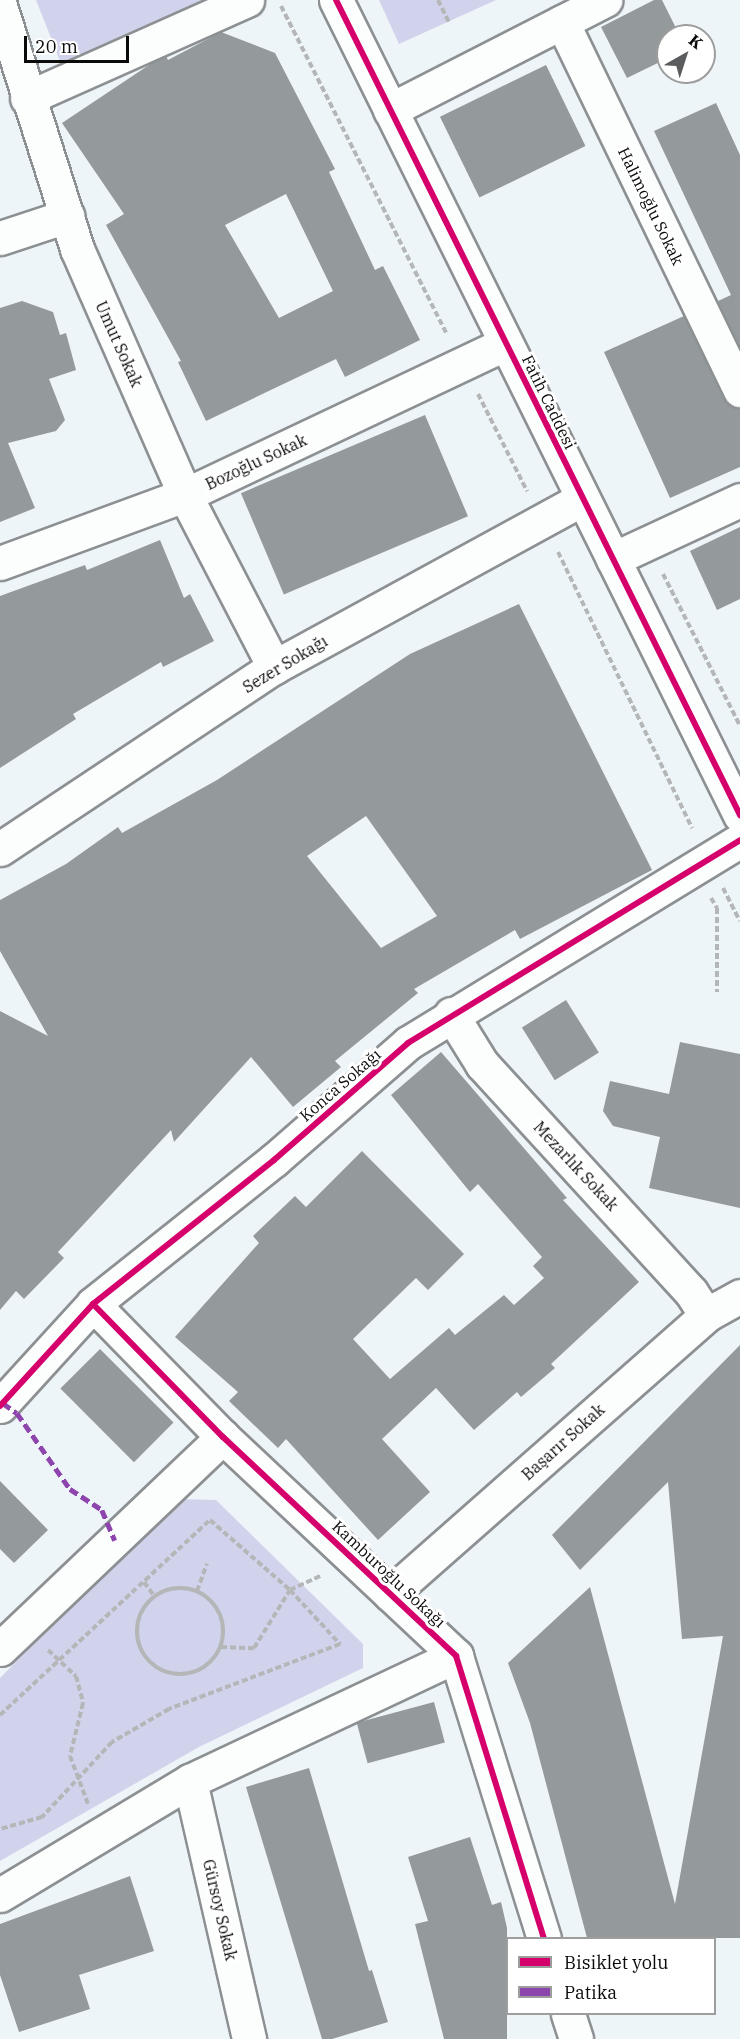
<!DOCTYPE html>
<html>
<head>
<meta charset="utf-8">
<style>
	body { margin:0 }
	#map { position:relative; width:740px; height:2039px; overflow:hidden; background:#eef5f9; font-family:"IBM Plex Serif",serif }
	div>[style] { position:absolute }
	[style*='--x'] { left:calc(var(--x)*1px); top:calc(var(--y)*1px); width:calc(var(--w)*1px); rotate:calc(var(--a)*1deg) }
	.green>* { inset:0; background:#d1d3ec }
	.building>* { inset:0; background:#94999b; transform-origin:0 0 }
	.path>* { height:4px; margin-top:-2px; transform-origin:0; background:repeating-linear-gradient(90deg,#b5b6b7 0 6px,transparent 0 9px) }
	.path>.ring { margin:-2px; padding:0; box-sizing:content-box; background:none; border:4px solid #b5b6b7; border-radius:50% }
	.roads { filter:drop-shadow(2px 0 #8d9092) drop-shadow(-2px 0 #8d9092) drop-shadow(0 2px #8d9092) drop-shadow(0 -2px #8d9092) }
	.minor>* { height:33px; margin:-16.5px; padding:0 16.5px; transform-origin:16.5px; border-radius:16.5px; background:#fcfefe }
	.tertiary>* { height:33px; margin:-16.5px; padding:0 16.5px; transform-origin:16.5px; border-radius:16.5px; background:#fcfefe }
	.quiet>* { height:4.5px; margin-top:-2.25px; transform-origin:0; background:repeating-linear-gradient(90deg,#8e44ad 0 9px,transparent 0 13.5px) }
	.cycleway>* { height:6px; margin:-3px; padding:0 3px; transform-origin:3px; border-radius:3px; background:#d6006c }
	span { translate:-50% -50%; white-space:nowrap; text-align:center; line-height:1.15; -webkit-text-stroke:6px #fff; paint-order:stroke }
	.street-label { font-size:16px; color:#0a0a0a }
	.legend { position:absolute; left:506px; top:1937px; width:210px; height:78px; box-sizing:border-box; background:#fff; border:2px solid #9d9d9d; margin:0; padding:8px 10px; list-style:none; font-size:18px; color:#0a0a0a }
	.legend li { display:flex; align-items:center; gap:12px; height:30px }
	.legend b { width:30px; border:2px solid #9d9d9d }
	.north { position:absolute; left:656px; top:24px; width:60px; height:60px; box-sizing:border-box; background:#fff; border:2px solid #9d9d9d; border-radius:50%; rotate:39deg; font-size:16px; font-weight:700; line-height:24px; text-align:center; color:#0a0a0a }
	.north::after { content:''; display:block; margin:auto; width:21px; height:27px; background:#5a5c5e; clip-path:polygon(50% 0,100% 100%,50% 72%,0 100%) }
	.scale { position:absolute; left:24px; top:36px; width:105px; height:27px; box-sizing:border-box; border:3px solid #0a0a0a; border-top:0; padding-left:8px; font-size:18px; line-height:21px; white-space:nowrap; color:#0a0a0a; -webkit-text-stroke:4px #fff; paint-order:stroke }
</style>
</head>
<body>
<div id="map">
	<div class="green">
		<div style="clip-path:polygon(36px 0,230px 0,66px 76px)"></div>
		<div style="clip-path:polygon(379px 0,496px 0,399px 44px)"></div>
		<div style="clip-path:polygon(178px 1499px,216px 1500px,363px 1644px,363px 1668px,199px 1747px,0 1861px,0 1678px)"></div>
	</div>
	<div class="building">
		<div style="clip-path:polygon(654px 0,662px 0,680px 36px,668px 36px,668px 58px,627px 78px,601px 27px)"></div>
		<div style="clip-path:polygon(evenodd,221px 32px,275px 53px,335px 169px,329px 172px,375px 270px,383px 266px,420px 340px,345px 377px,336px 359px,206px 421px,178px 362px,181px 361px,106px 225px,124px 214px,62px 123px,152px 63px,166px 56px,168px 60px,221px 32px,286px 194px,333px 291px,279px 318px,225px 225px,286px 194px)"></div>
		<div style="left:546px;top:65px;width:90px;height:118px;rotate:64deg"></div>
		<div style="clip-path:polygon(716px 103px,740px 155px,740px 347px,718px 301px,731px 295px,654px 131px)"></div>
		<div style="clip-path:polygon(22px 301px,53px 312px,60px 335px,66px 333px,76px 370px,49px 379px,65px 420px,56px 431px,8px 443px,35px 508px,0 522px,0 308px)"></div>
		<div style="clip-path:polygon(684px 316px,723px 398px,740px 409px,740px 467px,670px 498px,604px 352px)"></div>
		<div style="left:425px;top:415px;width:110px;height:200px;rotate:67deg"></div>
		<div style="clip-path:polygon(740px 527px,740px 599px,717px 610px,690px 551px)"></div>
		<div style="clip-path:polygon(160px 540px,184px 598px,190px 594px,214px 641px,163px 667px,161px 662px,73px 714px,76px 719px,0 768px,0 596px,85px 565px,87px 570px)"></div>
		<div style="clip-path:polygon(evenodd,519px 604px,652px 870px,520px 939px,515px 930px,414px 989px,418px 993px,335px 1061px,341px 1067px,293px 1107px,251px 1057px,174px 1142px,171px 1130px,58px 1252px,64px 1258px,24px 1299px,16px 1291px,0 1310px,0 1011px,48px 1036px,0 951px,0 900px,66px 864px,118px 827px,122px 833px,217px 780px,410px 654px,519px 604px,366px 816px,437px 916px,381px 948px,307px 856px,366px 816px)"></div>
		<div style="left:566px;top:1000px;width:62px;height:52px;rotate:58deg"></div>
		<div style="clip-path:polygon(680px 1042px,740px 1054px,740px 1208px,649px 1188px,660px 1137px,613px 1126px,603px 1111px,610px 1081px,669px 1094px)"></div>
		<div style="clip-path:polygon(441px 1052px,567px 1198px,563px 1200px,639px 1282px,551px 1364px,555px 1368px,521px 1397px,517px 1392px,474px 1430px,436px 1388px,382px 1439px,430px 1492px,378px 1540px,286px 1439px,278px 1448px,229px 1401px,238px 1392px,175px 1337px,259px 1243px,253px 1236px,295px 1196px,306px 1207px,362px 1151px,464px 1254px,428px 1290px,416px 1278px,353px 1339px,390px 1379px,449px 1328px,455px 1335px,504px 1295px,514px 1305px,544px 1278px,533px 1266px,542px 1257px,478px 1184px,470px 1192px,391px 1095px)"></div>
		<div style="clip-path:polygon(740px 1345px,740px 1938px,587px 1938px,530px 1723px,508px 1663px,590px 1587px,675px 1904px,723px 1636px,682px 1639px,668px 1482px,580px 1570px,552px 1535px)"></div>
		<div style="left:100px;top:1349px;width:104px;height:56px;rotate:45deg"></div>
		<div style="clip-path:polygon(0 1481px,48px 1530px,14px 1563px,0 1549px)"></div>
		<div style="left:434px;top:1702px;width:42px;height:80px;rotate:75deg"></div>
		<div style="clip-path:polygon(309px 1768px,369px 1971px,372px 1970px,388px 2022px,332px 2039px,322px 2039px,246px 1787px)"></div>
		<div style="clip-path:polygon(470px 1837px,492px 1905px,501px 1902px,507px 1928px,507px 2039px,444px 2039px,415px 1924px,428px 1921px,408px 1857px)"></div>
		<div style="clip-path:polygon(130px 1876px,154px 1951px,79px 1975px,90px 2009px,19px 2032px,0 1975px,0 1924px)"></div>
	</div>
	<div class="path">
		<div style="--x:438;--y:0;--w:25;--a:64"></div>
		<div style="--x:281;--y:6;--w:368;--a:63.2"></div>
		<div style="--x:478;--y:394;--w:109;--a:63.2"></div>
		<div style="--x:558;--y:552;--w:307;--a:64.1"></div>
		<div style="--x:663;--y:574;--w:170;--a:63.1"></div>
		<div style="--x:723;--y:888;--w:37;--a:63"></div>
		<div style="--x:711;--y:898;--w:12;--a:59"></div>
		<div style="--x:717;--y:908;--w:84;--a:90"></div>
		<div style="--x:144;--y:1582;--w:17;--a:54"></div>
		<div class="ring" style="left:137px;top:1588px;width:82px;height:82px"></div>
		<div style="--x:197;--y:1591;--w:29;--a:-70"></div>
		<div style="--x:221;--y:1647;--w:33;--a:2"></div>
		<div style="--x:254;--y:1648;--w:68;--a:-58.2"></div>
		<div style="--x:290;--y:1590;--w:35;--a:-25"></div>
		<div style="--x:48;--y:1650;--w:38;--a:43"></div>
		<div style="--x:76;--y:1676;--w:28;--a:75"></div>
		<div style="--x:83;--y:1703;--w:55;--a:103.8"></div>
		<div style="--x:70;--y:1756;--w:51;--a:69.4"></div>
		<div style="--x:0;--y:1715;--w:287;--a:-42.9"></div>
		<div style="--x:210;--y:1520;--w:106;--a:41.2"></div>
		<div style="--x:290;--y:1590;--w:74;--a:47.2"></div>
		<div style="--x:340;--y:1644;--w:183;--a:159.2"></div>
		<div style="--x:169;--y:1709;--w:66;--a:149.9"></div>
		<div style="--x:112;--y:1742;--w:103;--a:133"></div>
		<div style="--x:42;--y:1817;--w:44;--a:164.1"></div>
	</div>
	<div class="roads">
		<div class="minor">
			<div style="--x:0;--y:6;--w:255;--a:72.4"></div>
			<div style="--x:77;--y:249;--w:269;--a:66.3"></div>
			<div style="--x:185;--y:495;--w:194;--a:62.6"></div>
			<div style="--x:562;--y:22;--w:409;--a:64.2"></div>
			<div style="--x:27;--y:98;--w:241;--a:-24"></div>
			<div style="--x:390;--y:110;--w:242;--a:-27.1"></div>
			<div style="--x:0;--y:238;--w:71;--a:-18.2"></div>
			<div style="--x:613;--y:559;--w:140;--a:-24.9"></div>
			<div style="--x:0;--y:563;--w:197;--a:-20.2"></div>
			<div style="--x:185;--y:495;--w:354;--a:-25.3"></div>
			<div style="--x:0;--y:849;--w:329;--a:-33.6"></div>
			<div style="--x:274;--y:667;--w:351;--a:-28.6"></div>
			<div style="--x:451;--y:1014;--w:59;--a:58.2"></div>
			<div style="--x:482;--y:1064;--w:309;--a:47.5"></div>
			<div style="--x:691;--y:1292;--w:27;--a:57"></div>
			<div style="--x:93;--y:1304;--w:186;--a:45.7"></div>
			<div style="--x:223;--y:1437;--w:320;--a:43.2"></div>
			<div style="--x:456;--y:1656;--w:295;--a:72.7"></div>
			<div style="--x:0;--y:1406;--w:138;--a:-47.6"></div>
			<div style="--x:93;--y:1304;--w:231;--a:-38.5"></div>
			<div style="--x:274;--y:1160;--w:178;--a:-41.1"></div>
			<div style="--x:408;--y:1043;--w:389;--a:-31.4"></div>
			<div style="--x:390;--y:1594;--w:422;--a:-41.4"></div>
			<div style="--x:706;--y:1315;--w:39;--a:-29"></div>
			<div style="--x:0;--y:1649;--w:308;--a:-43.6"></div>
			<div style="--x:190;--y:1781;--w:265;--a:77.1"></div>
			<div style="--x:0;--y:1895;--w:222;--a:-31"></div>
			<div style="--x:190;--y:1781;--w:294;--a:-25.2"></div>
			<div style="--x:568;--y:2014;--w:26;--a:72"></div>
		</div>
		<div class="tertiary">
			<div style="--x:336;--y:0;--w:910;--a:63.63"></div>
		</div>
	</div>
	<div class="quiet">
		<div style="--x:3;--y:1403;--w:17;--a:36"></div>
		<div style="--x:17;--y:1413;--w:93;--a:55.1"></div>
		<div style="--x:70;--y:1489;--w:38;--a:33"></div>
		<div style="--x:102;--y:1510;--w:33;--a:67"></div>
	</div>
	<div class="cycleway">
		<div style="--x:336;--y:0;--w:910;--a:63.63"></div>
		<div style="--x:93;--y:1304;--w:186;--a:45.7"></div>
		<div style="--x:223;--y:1437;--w:320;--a:43.2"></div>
		<div style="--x:456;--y:1656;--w:295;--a:72.7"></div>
		<div style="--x:0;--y:1406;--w:138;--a:-47.6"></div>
		<div style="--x:93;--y:1304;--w:231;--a:-38.5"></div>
		<div style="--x:274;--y:1160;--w:178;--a:-41.1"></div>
		<div style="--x:408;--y:1043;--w:389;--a:-31.4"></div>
	</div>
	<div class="street-label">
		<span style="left:651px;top:206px;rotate:64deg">Halimoğlu Sokak</span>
		<span style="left:119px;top:344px;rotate:66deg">Umut Sokak</span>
		<span style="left:549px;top:402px;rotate:64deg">Fatih Caddesi</span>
		<span style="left:256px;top:462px;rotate:-25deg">Bozoğlu Sokak</span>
		<span style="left:285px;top:664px;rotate:-31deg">Sezer Sokağı</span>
		<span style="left:340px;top:1085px;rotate:-41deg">Konca Sokağı</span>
		<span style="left:576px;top:1166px;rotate:47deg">Mezarlık Sokak</span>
		<span style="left:563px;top:1442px;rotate:-42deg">Başarır Sokak</span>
		<span style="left:389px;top:1574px;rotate:43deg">Kamburoğlu Sokağı</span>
		<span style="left:220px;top:1910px;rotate:77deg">Gürsoy Sokak</span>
	</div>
	<ul class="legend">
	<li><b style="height:8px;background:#d6006c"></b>Bisiklet yolu</li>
	<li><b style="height:8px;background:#8e44ad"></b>Patika</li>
	</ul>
	<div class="north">K</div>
	<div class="scale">20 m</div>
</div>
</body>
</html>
